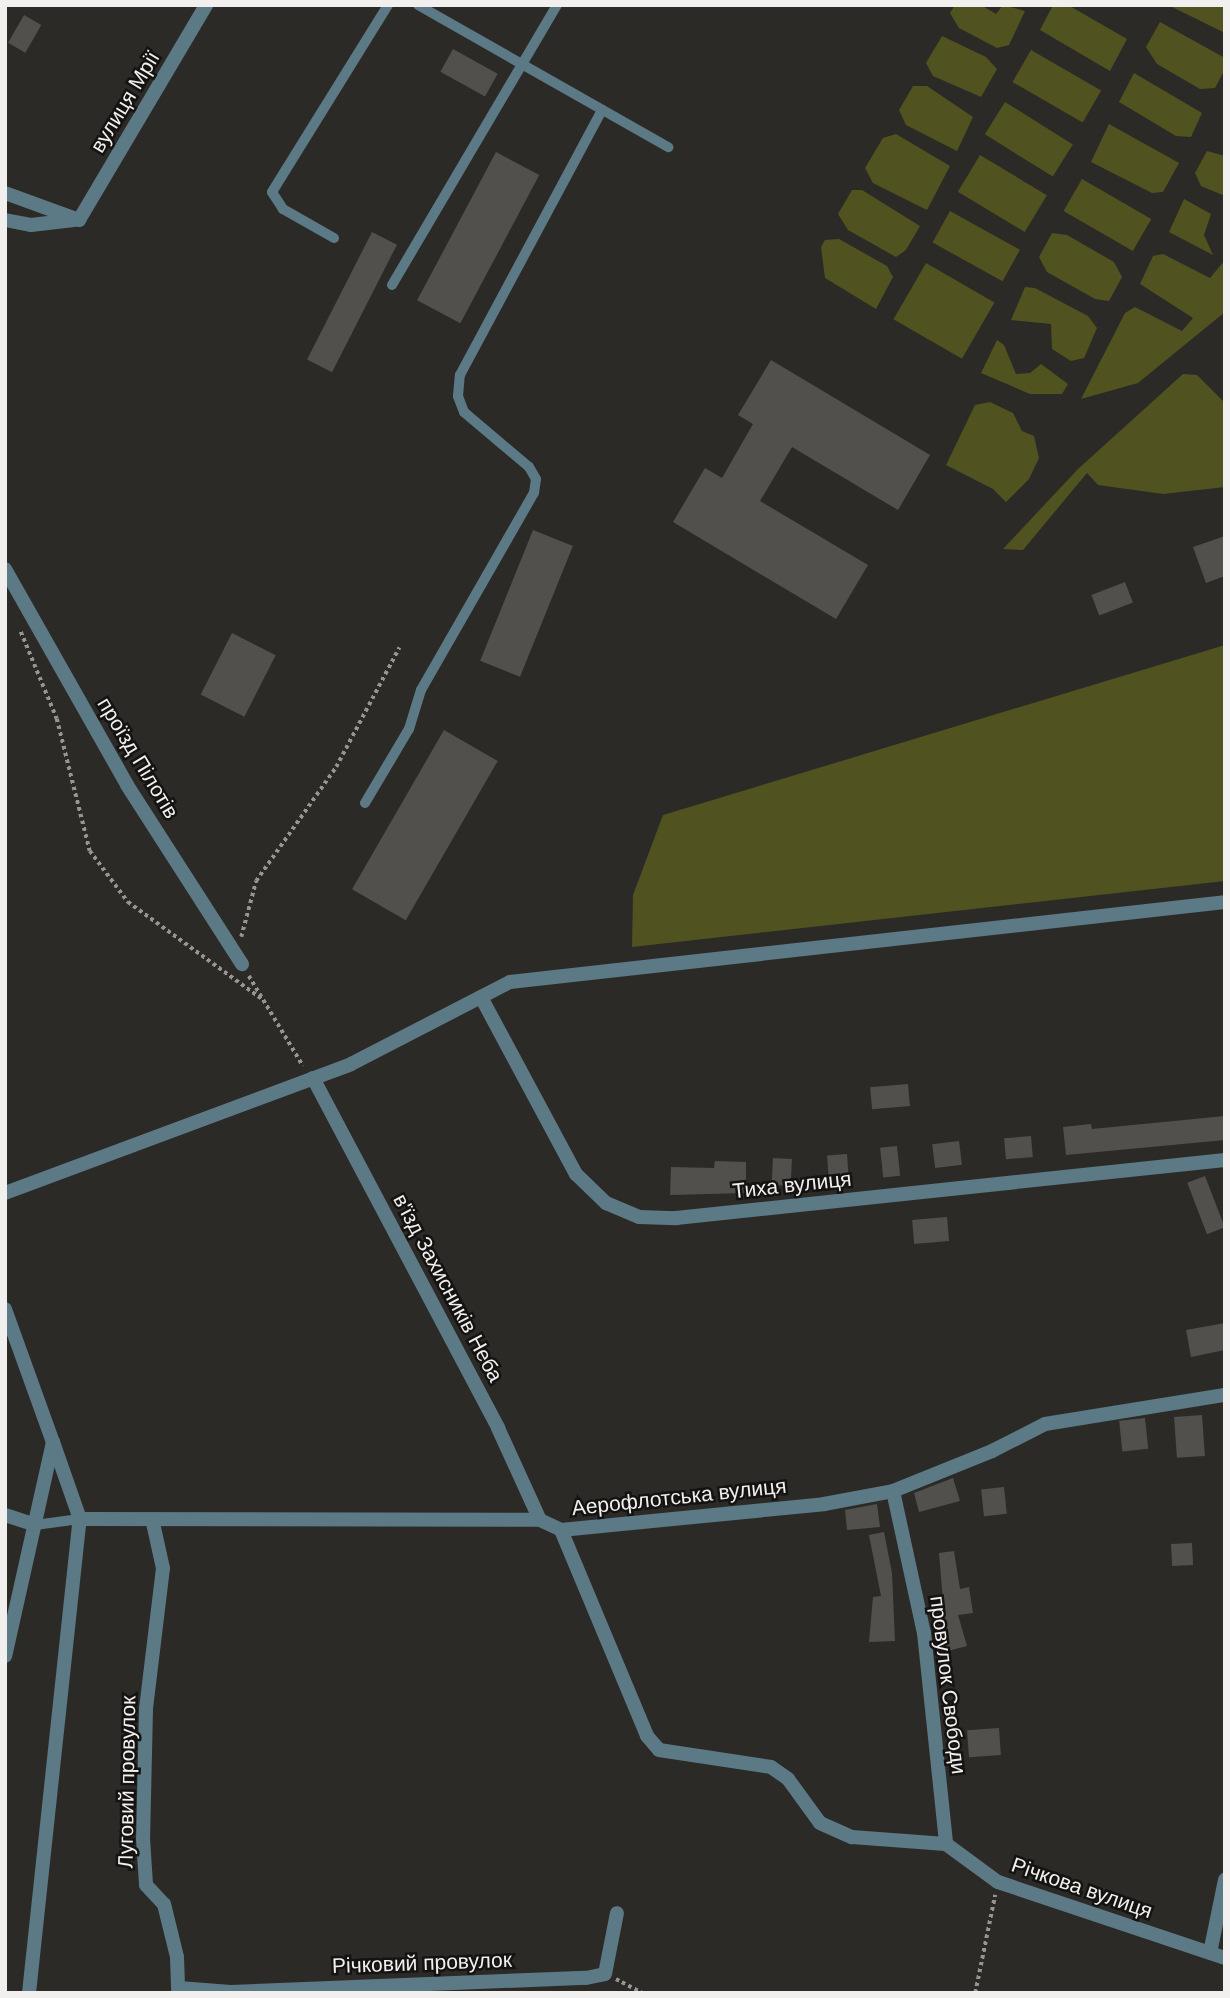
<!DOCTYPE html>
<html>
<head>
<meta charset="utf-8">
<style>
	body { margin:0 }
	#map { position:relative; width:1230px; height:1998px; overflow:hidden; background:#2c2a27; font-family:Helvetica,sans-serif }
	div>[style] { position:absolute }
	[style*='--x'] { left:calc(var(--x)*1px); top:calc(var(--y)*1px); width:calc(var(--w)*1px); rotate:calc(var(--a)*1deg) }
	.green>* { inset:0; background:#50521f; transform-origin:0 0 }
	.building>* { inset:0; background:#52504d; transform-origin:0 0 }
	.path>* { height:3.5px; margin-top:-1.75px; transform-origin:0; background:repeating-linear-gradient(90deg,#969592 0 3.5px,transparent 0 7px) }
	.service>* { height:10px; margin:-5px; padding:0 5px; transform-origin:5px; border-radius:5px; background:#5c7986 }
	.minor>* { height:14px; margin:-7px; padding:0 7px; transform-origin:7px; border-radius:7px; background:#5c7986 }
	span { translate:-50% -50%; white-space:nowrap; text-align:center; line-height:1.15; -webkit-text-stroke:5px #141312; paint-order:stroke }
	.street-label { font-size:21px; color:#f1f0ee }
	.frame { position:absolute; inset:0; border:7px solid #f1f0ee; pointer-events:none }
</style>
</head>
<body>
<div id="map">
	<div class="green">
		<div style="clip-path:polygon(955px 5px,981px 5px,996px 14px,1003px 5px,1025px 11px,1009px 45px,997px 48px,959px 28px,950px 13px)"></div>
		<div style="clip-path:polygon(1053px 5px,1068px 5px,1127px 39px,1110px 71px,1040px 30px)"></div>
		<div style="clip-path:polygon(1225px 5px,1225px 33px,1170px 6px,1170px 5px)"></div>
		<div style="clip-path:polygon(1160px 22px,1225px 58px,1225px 69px,1215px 88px,1200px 89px,1157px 64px,1146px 47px)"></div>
		<div style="clip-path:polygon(942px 36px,986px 57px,997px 69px,981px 97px,933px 76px,926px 63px)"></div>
		<div style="left:1031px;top:50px;width:81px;height:37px;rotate:30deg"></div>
		<div style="clip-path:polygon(1134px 73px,1202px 113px,1191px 137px,1176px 136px,1119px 102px)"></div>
		<div style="clip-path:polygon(913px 86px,927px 86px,973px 117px,957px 151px,906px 125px,899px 110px)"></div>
		<div style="left:1005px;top:102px;width:80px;height:38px;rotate:32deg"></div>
		<div style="clip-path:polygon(1109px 124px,1179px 163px,1163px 192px,1152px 193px,1091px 162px)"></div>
		<div style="clip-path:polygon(896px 134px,950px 166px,927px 210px,873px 183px,865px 168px,883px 138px)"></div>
		<div style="clip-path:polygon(1207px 151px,1225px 156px,1225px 196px,1201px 186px,1195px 173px)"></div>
		<div style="left:980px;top:155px;width:78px;height:43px;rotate:31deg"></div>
		<div style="left:1082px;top:179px;width:80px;height:37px;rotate:30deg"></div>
		<div style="clip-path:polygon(852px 190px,862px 190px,920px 226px,906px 250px,896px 257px,848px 230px,838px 214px)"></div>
		<div style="clip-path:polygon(1184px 199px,1211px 214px,1204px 235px,1213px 255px,1169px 232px)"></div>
		<div style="left:950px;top:211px;width:80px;height:36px;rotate:29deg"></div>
		<div style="clip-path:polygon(1052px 233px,1067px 235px,1114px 262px,1122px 277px,1109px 301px,1095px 299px,1047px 272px,1039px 257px)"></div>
		<div style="clip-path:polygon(839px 239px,887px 266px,893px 277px,876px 309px,825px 278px,821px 247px,825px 240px)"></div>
		<div style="clip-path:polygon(1163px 254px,1210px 278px,1225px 260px,1225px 312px,1138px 383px,1081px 399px,1125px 313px,1135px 307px,1182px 331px,1193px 318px,1140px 284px,1153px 256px)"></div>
		<div style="left:926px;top:263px;width:79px;height:65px;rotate:30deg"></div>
		<div style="clip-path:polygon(1025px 287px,1035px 288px,1088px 316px,1097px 328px,1084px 358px,1071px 361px,1052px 349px,1051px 324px,1011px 320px)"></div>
		<div style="clip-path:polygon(997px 340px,1004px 345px,1016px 374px,1030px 373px,1041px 364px,1068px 384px,1062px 394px,1030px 394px,981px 373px)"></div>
		<div style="clip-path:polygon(1183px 374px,1197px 375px,1225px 403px,1225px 487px,1163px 494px,1098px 485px,1087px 473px,1023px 550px,1003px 549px,1078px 469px)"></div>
		<div style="clip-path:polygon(990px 402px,1013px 413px,1022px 431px,1034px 436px,1039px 458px,1029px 479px,1006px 502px,993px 489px,946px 465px,975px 405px)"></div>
		<div style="clip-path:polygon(1225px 645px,1225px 881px,632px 947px,633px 895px,663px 815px)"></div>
	</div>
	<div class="building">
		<div style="left:24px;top:15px;width:20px;height:32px;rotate:30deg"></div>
		<div style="left:453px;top:49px;width:51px;height:26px;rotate:29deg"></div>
		<div style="left:496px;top:152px;width:49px;height:168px;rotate:28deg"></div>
		<div style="left:372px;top:232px;width:28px;height:143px;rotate:27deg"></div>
		<div style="clip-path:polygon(771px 360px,930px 455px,898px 510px,792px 447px,760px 501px,868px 565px,836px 619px,673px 522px,705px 468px,722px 478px,753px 424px,738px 415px)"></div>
		<div style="left:533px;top:530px;width:43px;height:141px;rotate:22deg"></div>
		<div style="clip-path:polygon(1225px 536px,1225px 576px,1206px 583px,1193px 547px)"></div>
		<div style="left:1125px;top:582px;width:22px;height:36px;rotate:69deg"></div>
		<div style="left:232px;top:633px;width:49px;height:69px;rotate:27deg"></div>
		<div style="left:444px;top:730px;width:62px;height:184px;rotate:30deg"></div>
		<div style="left:908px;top:1084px;width:22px;height:38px;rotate:85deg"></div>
		<div style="clip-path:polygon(1225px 1116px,1225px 1140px,1066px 1155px,1063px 1127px,1091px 1124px,1092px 1129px)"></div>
		<div style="left:1031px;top:1136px;width:21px;height:27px;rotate:85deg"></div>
		<div style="left:959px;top:1141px;width:24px;height:27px;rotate:83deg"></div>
		<div style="left:897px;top:1146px;width:30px;height:17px;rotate:84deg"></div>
		<div style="left:847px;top:1154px;width:26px;height:20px;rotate:86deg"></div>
		<div style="left:773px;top:1158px;width:19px;height:27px;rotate:3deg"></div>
		<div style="clip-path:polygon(715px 1161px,746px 1162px,746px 1193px,670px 1195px,671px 1167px,714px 1168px)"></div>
		<div style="left:1205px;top:1176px;width:55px;height:19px;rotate:69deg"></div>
		<div style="left:947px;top:1217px;width:24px;height:35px;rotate:85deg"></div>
		<div style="clip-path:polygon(1225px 1323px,1225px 1350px,1191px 1357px,1186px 1330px)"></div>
		<div style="left:1202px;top:1415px;width:41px;height:28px;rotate:86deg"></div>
		<div style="left:1145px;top:1418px;width:31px;height:26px;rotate:84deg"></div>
		<div style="clip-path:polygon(953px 1478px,960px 1501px,919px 1512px,914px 1493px)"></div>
		<div style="left:1004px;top:1487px;width:27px;height:23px;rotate:84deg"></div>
		<div style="clip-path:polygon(877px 1504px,880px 1527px,847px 1530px,845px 1510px)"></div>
		<div style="clip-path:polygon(884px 1532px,892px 1573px,895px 1641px,869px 1642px,873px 1597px,881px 1596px,869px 1535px)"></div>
		<div style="left:1192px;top:1543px;width:22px;height:21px;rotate:87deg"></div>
		<div style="clip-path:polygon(954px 1551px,960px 1589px,969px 1587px,973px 1613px,958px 1615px,967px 1646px,944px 1652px,937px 1628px,945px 1626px,939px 1553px)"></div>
		<div style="left:999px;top:1728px;width:27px;height:32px;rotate:86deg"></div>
	</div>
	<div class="path">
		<div style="--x:21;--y:632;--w:94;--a:67.5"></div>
		<div style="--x:57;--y:719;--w:136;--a:76"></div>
		<div style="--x:90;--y:851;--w:64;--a:53.3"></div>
		<div style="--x:128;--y:902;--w:165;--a:35.9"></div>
		<div style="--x:241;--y:937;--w:58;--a:-75"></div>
		<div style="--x:256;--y:881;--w:139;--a:-54.9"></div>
		<div style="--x:336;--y:767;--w:135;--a:-62.1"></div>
		<div style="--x:249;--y:976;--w:105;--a:59"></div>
		<div style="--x:616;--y:1979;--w:30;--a:28"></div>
		<div style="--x:975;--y:1993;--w:100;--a:-78.5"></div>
	</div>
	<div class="service">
		<div style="--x:418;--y:5;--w:288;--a:29.6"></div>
		<div style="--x:334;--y:238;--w:59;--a:-150.4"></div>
		<div style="--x:283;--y:209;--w:20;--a:-123"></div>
		<div style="--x:272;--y:192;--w:220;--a:-58.2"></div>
		<div style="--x:392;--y:285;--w:325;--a:-59.5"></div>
		<div style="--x:365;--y:803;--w:86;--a:-59.3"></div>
		<div style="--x:409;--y:729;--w:41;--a:-72.9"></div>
		<div style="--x:421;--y:690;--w:227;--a:-60.2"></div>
		<div style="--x:534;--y:493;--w:14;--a:-82"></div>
		<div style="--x:536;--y:479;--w:14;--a:-120"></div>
		<div style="--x:529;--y:467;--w:85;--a:-139.8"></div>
		<div style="--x:464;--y:412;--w:17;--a:-111"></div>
		<div style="--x:458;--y:396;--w:21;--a:-85"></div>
		<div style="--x:460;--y:375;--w:301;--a:-61.8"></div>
		<div style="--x:35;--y:1525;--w:45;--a:-7.6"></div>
	</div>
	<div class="minor">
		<div style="--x:5;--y:193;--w:79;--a:20"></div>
		<div style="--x:5;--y:220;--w:26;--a:11"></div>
		<div style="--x:31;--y:225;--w:43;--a:-6.6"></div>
		<div style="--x:79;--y:220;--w:250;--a:-59.4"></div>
		<div style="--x:5;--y:569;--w:248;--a:60.5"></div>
		<div style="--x:127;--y:785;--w:213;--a:57.3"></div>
		<div style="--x:481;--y:997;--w:201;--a:61.8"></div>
		<div style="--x:576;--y:1174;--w:42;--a:44"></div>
		<div style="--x:606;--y:1203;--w:36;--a:23"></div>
		<div style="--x:639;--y:1217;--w:37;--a:2"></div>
		<div style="--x:676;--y:1218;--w:552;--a:-6.03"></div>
		<div style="--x:313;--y:1078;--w:396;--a:62.1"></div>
		<div style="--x:498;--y:1428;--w:101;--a:65.5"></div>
		<div style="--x:5;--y:1193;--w:369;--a:-20.4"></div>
		<div style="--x:351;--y:1064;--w:179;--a:-27.3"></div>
		<div style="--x:510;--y:982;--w:719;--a:-6.38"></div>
		<div style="--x:5;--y:1309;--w:141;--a:70.2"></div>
		<div style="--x:53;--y:1442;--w:219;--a:102.6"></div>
		<div style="--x:893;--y:1491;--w:145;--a:77.7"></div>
		<div style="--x:924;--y:1633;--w:212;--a:84"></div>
		<div style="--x:5;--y:1515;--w:32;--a:18"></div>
		<div style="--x:80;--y:1519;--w:460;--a:0.1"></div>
		<div style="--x:540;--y:1520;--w:23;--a:25"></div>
		<div style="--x:561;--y:1530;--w:264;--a:-5.6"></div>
		<div style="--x:824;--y:1504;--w:70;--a:-10.7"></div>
		<div style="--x:893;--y:1491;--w:107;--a:-22"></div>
		<div style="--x:992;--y:1451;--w:59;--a:-27"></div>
		<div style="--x:1045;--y:1424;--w:182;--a:-9.2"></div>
		<div style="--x:153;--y:1523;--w:46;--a:77.5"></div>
		<div style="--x:163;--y:1568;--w:142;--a:96.9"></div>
		<div style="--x:146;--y:1709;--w:129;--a:91.3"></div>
		<div style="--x:143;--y:1838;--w:47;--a:86.3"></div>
		<div style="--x:146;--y:1885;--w:26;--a:47"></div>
		<div style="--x:164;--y:1904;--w:55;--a:76.2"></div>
		<div style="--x:177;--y:1957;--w:36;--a:88"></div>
		<div style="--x:561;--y:1530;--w:223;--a:67.3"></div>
		<div style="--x:647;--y:1736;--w:18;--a:49"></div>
		<div style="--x:659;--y:1750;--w:113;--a:8.6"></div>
		<div style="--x:771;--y:1767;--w:21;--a:35"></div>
		<div style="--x:788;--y:1779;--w:54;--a:54"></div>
		<div style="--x:820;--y:1823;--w:35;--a:24"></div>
		<div style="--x:852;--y:1837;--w:94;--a:4.3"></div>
		<div style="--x:946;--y:1844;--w:64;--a:36.2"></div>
		<div style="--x:998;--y:1882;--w:239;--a:18.5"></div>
		<div style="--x:1210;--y:1953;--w:75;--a:-78.4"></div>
		<div style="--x:179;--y:1988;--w:52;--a:4.4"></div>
		<div style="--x:231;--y:1992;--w:355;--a:-2.3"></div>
		<div style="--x:586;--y:1978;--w:19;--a:-12"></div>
		<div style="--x:605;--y:1974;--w:62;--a:-78.9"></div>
		<div style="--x:29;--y:1993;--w:477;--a:-83.9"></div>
		<div style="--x:80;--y:1519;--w:82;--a:-109.3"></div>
	</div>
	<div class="street-label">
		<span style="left:125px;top:102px;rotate:-59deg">вулиця Мрії</span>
		<span style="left:138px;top:758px;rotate:59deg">проїзд Пілотів</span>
		<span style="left:792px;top:1185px;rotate:-6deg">Тиха вулиця</span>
		<span style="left:448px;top:1288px;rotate:62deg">в'їзд Захисників Неба</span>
		<span style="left:679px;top:1497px;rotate:-6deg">Аерофлотська вулиця</span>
		<span style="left:948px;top:1685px;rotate:83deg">провулок Свободи</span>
		<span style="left:127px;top:1782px;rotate:-89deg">Луговий провулок</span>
		<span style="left:1082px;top:1888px;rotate:19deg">Річкова вулиця</span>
		<span style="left:422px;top:1963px;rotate:-2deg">Річковий провулок</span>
	</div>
	<div class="frame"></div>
</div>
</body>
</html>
